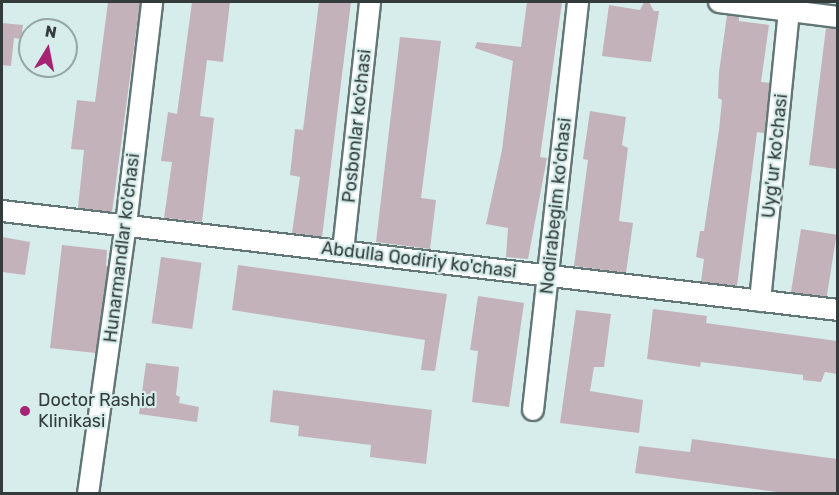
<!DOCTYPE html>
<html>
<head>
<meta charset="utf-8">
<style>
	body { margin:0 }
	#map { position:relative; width:839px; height:495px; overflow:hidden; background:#d6edeb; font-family:Rubik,sans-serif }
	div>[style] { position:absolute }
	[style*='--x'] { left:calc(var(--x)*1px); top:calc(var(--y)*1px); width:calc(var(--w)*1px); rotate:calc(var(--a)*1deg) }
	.building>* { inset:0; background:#c4b2ba; transform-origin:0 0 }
	.roads { filter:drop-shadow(2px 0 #627675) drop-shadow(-2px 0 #627675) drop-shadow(0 2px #627675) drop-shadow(0 -2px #627675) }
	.minor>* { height:20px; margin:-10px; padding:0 10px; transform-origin:10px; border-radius:10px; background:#fff }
	.dots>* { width:16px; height:16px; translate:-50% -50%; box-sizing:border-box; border:3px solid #d6edeb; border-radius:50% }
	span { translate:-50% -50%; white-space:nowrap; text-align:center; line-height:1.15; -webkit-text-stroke:4.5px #d6edeb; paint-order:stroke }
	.street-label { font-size:18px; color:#333c3b }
	.poi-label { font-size:18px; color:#333c3b }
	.left { translate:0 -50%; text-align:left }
	.frame { position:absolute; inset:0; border:3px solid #333c3b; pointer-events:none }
	.north { position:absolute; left:18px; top:18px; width:60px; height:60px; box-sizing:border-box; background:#d6edeb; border:2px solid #95a6a5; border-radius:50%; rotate:10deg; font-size:16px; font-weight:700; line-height:24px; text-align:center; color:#333c3b }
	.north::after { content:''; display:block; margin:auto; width:21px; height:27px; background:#a52372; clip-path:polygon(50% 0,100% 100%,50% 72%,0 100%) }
</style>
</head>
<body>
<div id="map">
	<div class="building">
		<div style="clip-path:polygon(108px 2px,140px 2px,112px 212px,78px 208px,84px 150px,71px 149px,77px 100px,95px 102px)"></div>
		<div style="clip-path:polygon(192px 2px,230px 2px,223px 62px,207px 60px,200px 116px,214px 118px,202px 222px,164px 218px,172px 162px,161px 161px,168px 112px,177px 114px)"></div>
		<div style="clip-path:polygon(319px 2px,351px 2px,322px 237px,292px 233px,300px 177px,290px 175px,295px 129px,303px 130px)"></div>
		<div style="clip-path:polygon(527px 2px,562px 2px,540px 157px,547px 158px,528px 259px,506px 257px,508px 228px,486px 224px,502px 150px,513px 61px,475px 48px,477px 42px,521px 47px)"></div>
		<div style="clip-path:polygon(644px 2px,649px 2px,654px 11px,659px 11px,651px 62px,602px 56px,609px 5px,640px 10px)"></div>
		<div style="clip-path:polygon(727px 15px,739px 17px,739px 21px,769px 25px,761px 82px,770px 83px,765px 126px,765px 133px,757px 132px,737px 286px,701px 282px,704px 259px,696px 257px,700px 231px,704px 231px,719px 130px,722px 100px,718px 98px,719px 72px)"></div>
		<div style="clip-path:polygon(2px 23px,23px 25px,21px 39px,14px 38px,11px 66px,2px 65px)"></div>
		<div style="clip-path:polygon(826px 28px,837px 29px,837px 169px,809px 165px)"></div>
		<div style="clip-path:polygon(400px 37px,441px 41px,421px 198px,436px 200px,430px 249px,376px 242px)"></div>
		<div style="clip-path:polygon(590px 111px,626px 117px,622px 145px,628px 148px,619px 221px,633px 223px,626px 273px,574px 266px,588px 160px,583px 159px)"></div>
		<div style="left:801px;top:229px;width:36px;height:64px;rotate:9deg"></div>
		<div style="clip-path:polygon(2px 237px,30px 242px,25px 275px,2px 272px)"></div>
		<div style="clip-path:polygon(62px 245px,107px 250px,106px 266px,108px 267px,96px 353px,50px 348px)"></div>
		<div style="left:161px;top:257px;width:41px;height:67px;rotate:8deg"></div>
		<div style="clip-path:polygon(238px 265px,447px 294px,435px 371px,421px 370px,425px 340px,232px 310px)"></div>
		<div style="clip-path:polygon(478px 296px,524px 303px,509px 407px,472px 402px,478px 351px,470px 350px)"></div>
		<div style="clip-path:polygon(653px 309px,707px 316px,706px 323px,837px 341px,837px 374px,825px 372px,821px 382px,803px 380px,803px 375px,701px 362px,700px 367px,647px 359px)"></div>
		<div style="clip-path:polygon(576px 310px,611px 314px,604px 367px,594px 367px,590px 391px,643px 400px,639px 433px,560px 423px)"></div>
		<div style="clip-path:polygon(146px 363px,179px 367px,176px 395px,180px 397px,179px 403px,199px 407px,197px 422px,139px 414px)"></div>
		<div style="clip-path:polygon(273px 390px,432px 410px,426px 464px,370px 457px,371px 445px,298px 436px,299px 426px,270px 422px)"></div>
		<div style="clip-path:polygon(692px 439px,837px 459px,837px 494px,791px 494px,635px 473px,639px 446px,690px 452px)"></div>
	</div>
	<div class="roads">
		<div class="minor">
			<div style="--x:719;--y:2;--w:120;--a:7.2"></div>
			<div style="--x:2;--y:211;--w:842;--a:6.75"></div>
			<div style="--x:343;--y:251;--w:250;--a:-83.8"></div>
			<div style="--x:760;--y:301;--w:291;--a:-84.3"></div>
			<div style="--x:533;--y:410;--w:410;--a:-83.7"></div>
			<div style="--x:88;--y:494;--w:272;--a:-82"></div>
			<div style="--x:126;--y:225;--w:225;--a:-83.3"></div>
		</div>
	</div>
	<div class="dots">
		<div style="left:25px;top:411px;background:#a52372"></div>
	</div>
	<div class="street-label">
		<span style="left:357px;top:126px;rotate:-84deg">Posbonlar ko'chasi</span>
		<span style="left:775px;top:156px;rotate:-84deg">Uyg'ur ko'chasi</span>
		<span style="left:556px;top:206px;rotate:-84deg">Nodirabegim ko'chasi</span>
		<span style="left:122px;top:248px;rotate:-83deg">Hunarmandlar ko'chasi</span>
		<span style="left:419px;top:260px;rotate:7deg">Abdulla Qodiriy ko'chasi</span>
	</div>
	<div class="poi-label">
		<span class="left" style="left:38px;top:411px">Doctor Rashid<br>Klinikasi</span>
	</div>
	<div class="frame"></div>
	<div class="north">N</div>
</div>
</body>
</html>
